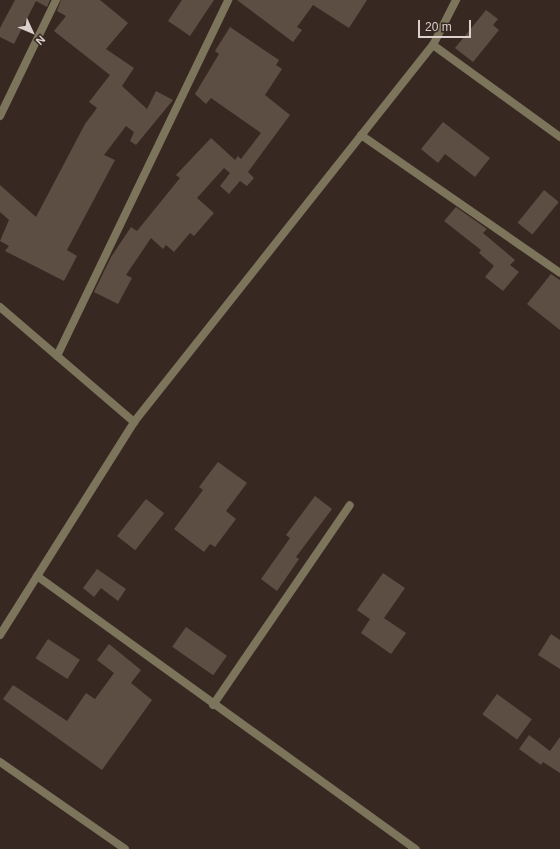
<!DOCTYPE html>
<html>
<head>
<meta charset="utf-8">
<style>
	body { margin:0 }
	#map { position:relative; width:560px; height:849px; overflow:hidden; background:#382822; font-family:Helvetica,sans-serif }
	div>[style] { position:absolute }
	[style*='--x'] { left:calc(var(--x)*1px); top:calc(var(--y)*1px); width:calc(var(--w)*1px); rotate:calc(var(--a)*1deg) }
	.building>* { inset:0; background:#5d4e43; transform-origin:0 0 }
	.minor>* { height:8px; margin:-4px; padding:0 4px; transform-origin:4px; border-radius:4px; background:#7c755c }
	.tertiary>* { height:8px; margin:-4px; padding:0 4px; transform-origin:4px; border-radius:4px; background:#7c755c }
	span { translate:-50% -50%; white-space:nowrap; text-align:center; line-height:1.15; -webkit-text-stroke:3px #382822; paint-order:stroke }
	.north { position:absolute; left:12px; top:12px; width:40px; height:40px; -webkit-text-stroke:3px #382822; paint-order:stroke; rotate:134deg; font-size:11px; font-weight:700; line-height:16px; text-align:center; color:#dbd0cc }
	.north::after { content:''; display:block; margin:auto; width:14px; height:18px; background:#dbd0cc; clip-path:polygon(50% 0,100% 100%,50% 72%,0 100%) }
	.scale { position:absolute; left:418px; top:20px; width:53px; height:18px; box-sizing:border-box; border:2px solid #dbd0cc; border-top:0; padding-left:5px; font-size:12px; line-height:14px; white-space:nowrap; color:#dbd0cc; -webkit-text-stroke:3px #382822; paint-order:stroke }
</style>
</head>
<body>
<div id="map">
	<div class="building">
		<div style="clip-path:polygon(15px 0,50px 0,47px 7px,36px 1px,14px 44px,0 37px,0 28px)"></div>
		<div style="clip-path:polygon(61px 0,100px 0,128px 23px,106px 49px,134px 68px,122px 86px,147px 109px,156px 91px,173px 100px,136px 145px,130px 141px,134px 132px,126px 126px,104px 155px,115px 160px,67px 250px,77px 256px,64px 281px,5px 251px,9px 246px,0 241px,9px 220px,0 212px,0 185px,36px 217px,85px 124px,97px 108px,89px 102px,110px 75px,54px 31px,66px 16px,57px 11px)"></div>
		<div style="clip-path:polygon(182px 0,214px 0,190px 36px,168px 21px)"></div>
		<div style="clip-path:polygon(237px 0,367px 0,349px 28px,313px 5px,297px 27px,302px 30px,293px 42px)"></div>
		<div style="clip-path:polygon(486px 10px,498px 19px,493px 25px,499px 30px,473px 62px,455px 48px)"></div>
		<div style="clip-path:polygon(230px 27px,279px 60px,276px 65px,282px 69px,265px 95px,290px 115px,248px 172px,254px 178px,247px 186px,240px 181px,229px 194px,220px 186px,230px 173px,224px 168px,197px 198px,214px 213px,194px 236px,190px 233px,174px 252px,166px 245px,163px 249px,151px 238px,126px 275px,132px 278px,118px 304px,94px 292px,111px 257px,131px 227px,137px 231px,180px 178px,176px 175px,211px 138px,235px 160px,238px 156px,241px 159px,261px 133px,211px 98px,206px 104px,195px 94px,219px 54px,215px 51px)"></div>
		<div style="clip-path:polygon(443px 122px,490px 158px,475px 177px,445px 154px,438px 163px,421px 149px)"></div>
		<div style="left:544px;top:190px;width:19px;height:42px;rotate:39deg"></div>
		<div style="clip-path:polygon(456px 207px,487px 229px,483px 233px,515px 260px,510px 265px,519px 272px,503px 291px,485px 277px,494px 266px,479px 253px,481px 250px,444px 221px)"></div>
		<div style="clip-path:polygon(551px 274px,560px 280px,560px 330px,527px 304px)"></div>
		<div style="clip-path:polygon(218px 462px,247px 483px,226px 511px,236px 519px,215px 547px,210px 544px,204px 552px,174px 529px,203px 490px,199px 487px)"></div>
		<div style="clip-path:polygon(315px 496px,332px 509px,296px 557px,299px 559px,277px 591px,261px 579px,290px 538px,286px 535px)"></div>
		<div style="left:146px;top:499px;width:23px;height:47px;rotate:38deg"></div>
		<div style="clip-path:polygon(97px 569px,126px 589px,118px 601px,101px 588px,94px 597px,83px 588px)"></div>
		<div style="clip-path:polygon(383px 573px,405px 588px,384px 618px,406px 633px,391px 654px,361px 633px,370px 619px,357px 610px)"></div>
		<div style="left:186px;top:627px;width:50px;height:24px;rotate:35deg"></div>
		<div style="clip-path:polygon(551px 634px,560px 640px,560px 669px,538px 655px)"></div>
		<div style="left:48px;top:639px;width:38px;height:23px;rotate:33deg"></div>
		<div style="clip-path:polygon(109px 644px,141px 670px,131px 683px,152px 700px,102px 770px,3px 699px,13px 685px,67px 721px,86px 693px,95px 699px,114px 673px,97px 660px)"></div>
		<div style="left:497px;top:694px;width:43px;height:25px;rotate:36deg"></div>
		<div style="clip-path:polygon(529px 735px,550px 751px,560px 737px,560px 773px,543px 762px,541px 765px,519px 749px)"></div>
	</div>
	<div class="minor">
		<div style="--x:433;--y:45;--w:157;--a:35.9"></div>
		<div style="--x:0;--y:116;--w:129;--a:-64.2"></div>
		<div style="--x:361;--y:135;--w:242;--a:34.7"></div>
		<div style="--x:0;--y:307;--w:177;--a:40.6"></div>
		<div style="--x:57;--y:356;--w:395;--a:-64.3"></div>
		<div style="--x:37;--y:576;--w:467;--a:35.8"></div>
		<div style="--x:213;--y:705;--w:242;--a:-55.6"></div>
		<div style="--x:0;--y:762;--w:152;--a:34.8"></div>
	</div>
	<div class="tertiary">
		<div style="--x:0;--y:635;--w:252;--a:-57.8"></div>
		<div style="--x:134;--y:422;--w:481;--a:-51.6"></div>
		<div style="--x:433;--y:45;--w:51;--a:-62.9"></div>
	</div>
	<div class="north">N</div>
	<div class="scale">20 m</div>
</div>
</body>
</html>
